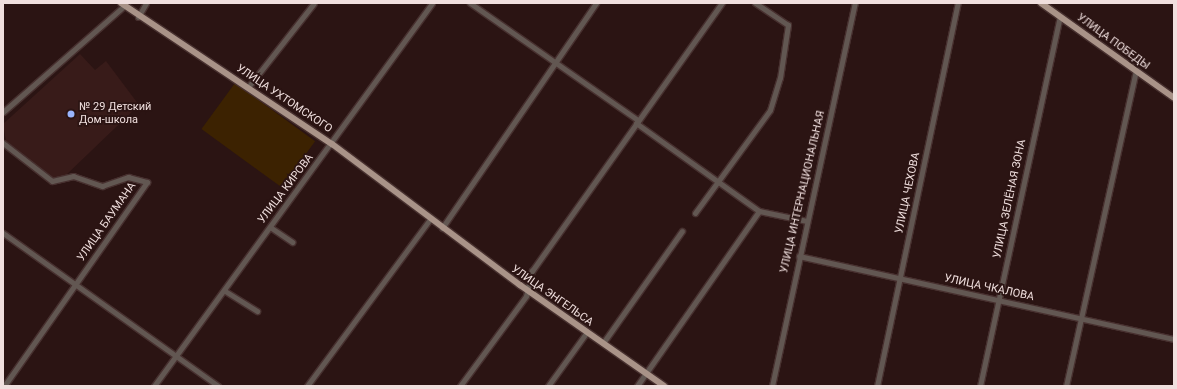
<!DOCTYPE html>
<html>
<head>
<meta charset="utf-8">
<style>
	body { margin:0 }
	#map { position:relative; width:1177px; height:389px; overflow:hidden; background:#2b1413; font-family:Roboto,sans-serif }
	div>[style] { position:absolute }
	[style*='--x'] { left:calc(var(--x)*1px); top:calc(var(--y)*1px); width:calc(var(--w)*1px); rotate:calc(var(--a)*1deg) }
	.built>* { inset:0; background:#381b19 }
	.green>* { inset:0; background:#3c2201; transform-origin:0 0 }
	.roads { filter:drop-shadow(1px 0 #47302f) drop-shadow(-1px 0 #47302f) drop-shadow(0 1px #47302f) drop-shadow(0 -1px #47302f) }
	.minor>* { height:5px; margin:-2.5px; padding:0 2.5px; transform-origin:2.5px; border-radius:2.5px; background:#625752 }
	.major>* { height:6px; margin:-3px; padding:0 3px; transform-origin:3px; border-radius:3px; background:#a99388 }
	.dots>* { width:11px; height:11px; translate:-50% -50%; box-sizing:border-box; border:2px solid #2b1413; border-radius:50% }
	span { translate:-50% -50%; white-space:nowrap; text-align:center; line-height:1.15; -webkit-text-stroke:3.5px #2b1413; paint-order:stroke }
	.street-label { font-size:11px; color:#f0dfde }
	.poi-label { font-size:11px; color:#f0dfde }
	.left { translate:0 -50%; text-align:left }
	.frame { position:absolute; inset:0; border:4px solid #f0dfde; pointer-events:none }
</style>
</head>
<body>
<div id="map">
	<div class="built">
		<div style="clip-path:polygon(80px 54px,95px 70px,106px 61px,139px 105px,64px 177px,53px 178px,6px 141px,3px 124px)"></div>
	</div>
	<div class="green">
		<div style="left:235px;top:83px;width:99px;height:57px;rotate:36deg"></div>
	</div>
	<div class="roads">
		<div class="minor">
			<div style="--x:470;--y:3;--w:205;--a:34.9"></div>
			<div style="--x:138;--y:17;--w:16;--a:-60"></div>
			<div style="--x:249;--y:86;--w:105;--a:-51.9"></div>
			<div style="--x:3;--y:112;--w:161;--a:-41.2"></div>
			<div style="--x:636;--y:123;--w:151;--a:35.6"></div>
			<div style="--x:759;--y:211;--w:49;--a:11.8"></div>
			<div style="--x:3;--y:143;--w:62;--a:37.8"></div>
			<div style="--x:52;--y:181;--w:22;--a:-13"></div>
			<div style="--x:73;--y:176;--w:31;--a:19"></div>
			<div style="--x:102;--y:186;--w:28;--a:-19"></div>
			<div style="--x:128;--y:177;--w:20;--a:15"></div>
			<div style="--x:147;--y:182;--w:249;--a:125"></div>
			<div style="--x:695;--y:213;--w:127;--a:-53.9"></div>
			<div style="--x:770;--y:110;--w:34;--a:-73"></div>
			<div style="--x:780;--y:78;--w:54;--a:-81.4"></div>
			<div style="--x:788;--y:25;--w:40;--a:-146"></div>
			<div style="--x:270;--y:227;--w:27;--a:34"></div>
			<div style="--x:442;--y:228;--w:273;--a:-55.6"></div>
			<div style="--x:3;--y:233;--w:264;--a:35.4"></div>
			<div style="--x:799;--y:256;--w:384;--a:12.5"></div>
			<div style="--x:225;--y:291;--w:38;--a:32"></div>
			<div style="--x:603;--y:343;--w:137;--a:-54.8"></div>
			<div style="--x:154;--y:386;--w:473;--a:-54"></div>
			<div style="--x:307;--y:386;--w:207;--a:-53.6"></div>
			<div style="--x:460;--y:386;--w:112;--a:-53.7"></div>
			<div style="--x:526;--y:296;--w:26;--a:-77"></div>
			<div style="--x:532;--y:271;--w:329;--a:-54.7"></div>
			<div style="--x:548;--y:386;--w:67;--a:-54.2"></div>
			<div style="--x:637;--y:386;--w:213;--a:-55.1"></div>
			<div style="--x:772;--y:386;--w:392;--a:-77.8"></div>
			<div style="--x:877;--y:386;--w:391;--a:-78.1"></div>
			<div style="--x:980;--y:386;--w:378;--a:-77.8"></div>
			<div style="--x:1066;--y:386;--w:323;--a:-77.5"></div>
		</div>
		<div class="major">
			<div style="--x:121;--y:3;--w:254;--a:33.8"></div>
			<div style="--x:332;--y:144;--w:235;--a:36.9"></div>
			<div style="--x:520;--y:285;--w:176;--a:35"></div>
			<div style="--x:1041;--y:3;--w:163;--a:35.5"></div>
		</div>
	</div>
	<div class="dots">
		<div style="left:71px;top:114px;background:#9ab5fd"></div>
	</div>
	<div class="street-label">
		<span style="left:1113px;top:42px;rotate:36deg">УЛИЦА ПОБЕДЫ</span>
		<span style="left:284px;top:99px;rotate:34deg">УЛИЦА УХТОМСКОГО</span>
		<span style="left:286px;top:189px;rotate:-53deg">УЛИЦА КИРОВА</span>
		<span style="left:803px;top:192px;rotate:-77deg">УЛИЦА ИНТЕРНАЦИОНАЛЬНАЯ</span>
		<span style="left:908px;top:193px;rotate:-78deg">УЛИЦА ЧЕХОВА</span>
		<span style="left:1010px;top:199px;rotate:-78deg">УЛИЦА ЗЕЛЁНАЯ ЗОНА</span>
		<span style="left:107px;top:222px;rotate:-55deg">УЛИЦА БАУМАНА</span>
		<span style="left:989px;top:288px;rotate:12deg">УЛИЦА ЧКАЛОВА</span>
		<span style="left:552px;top:296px;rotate:35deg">УЛИЦА ЭНГЕЛЬСА</span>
	</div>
	<div class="poi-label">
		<span class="left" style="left:79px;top:114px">№ 29 Детский<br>Дом-школа</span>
	</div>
	<div class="frame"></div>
</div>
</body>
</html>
